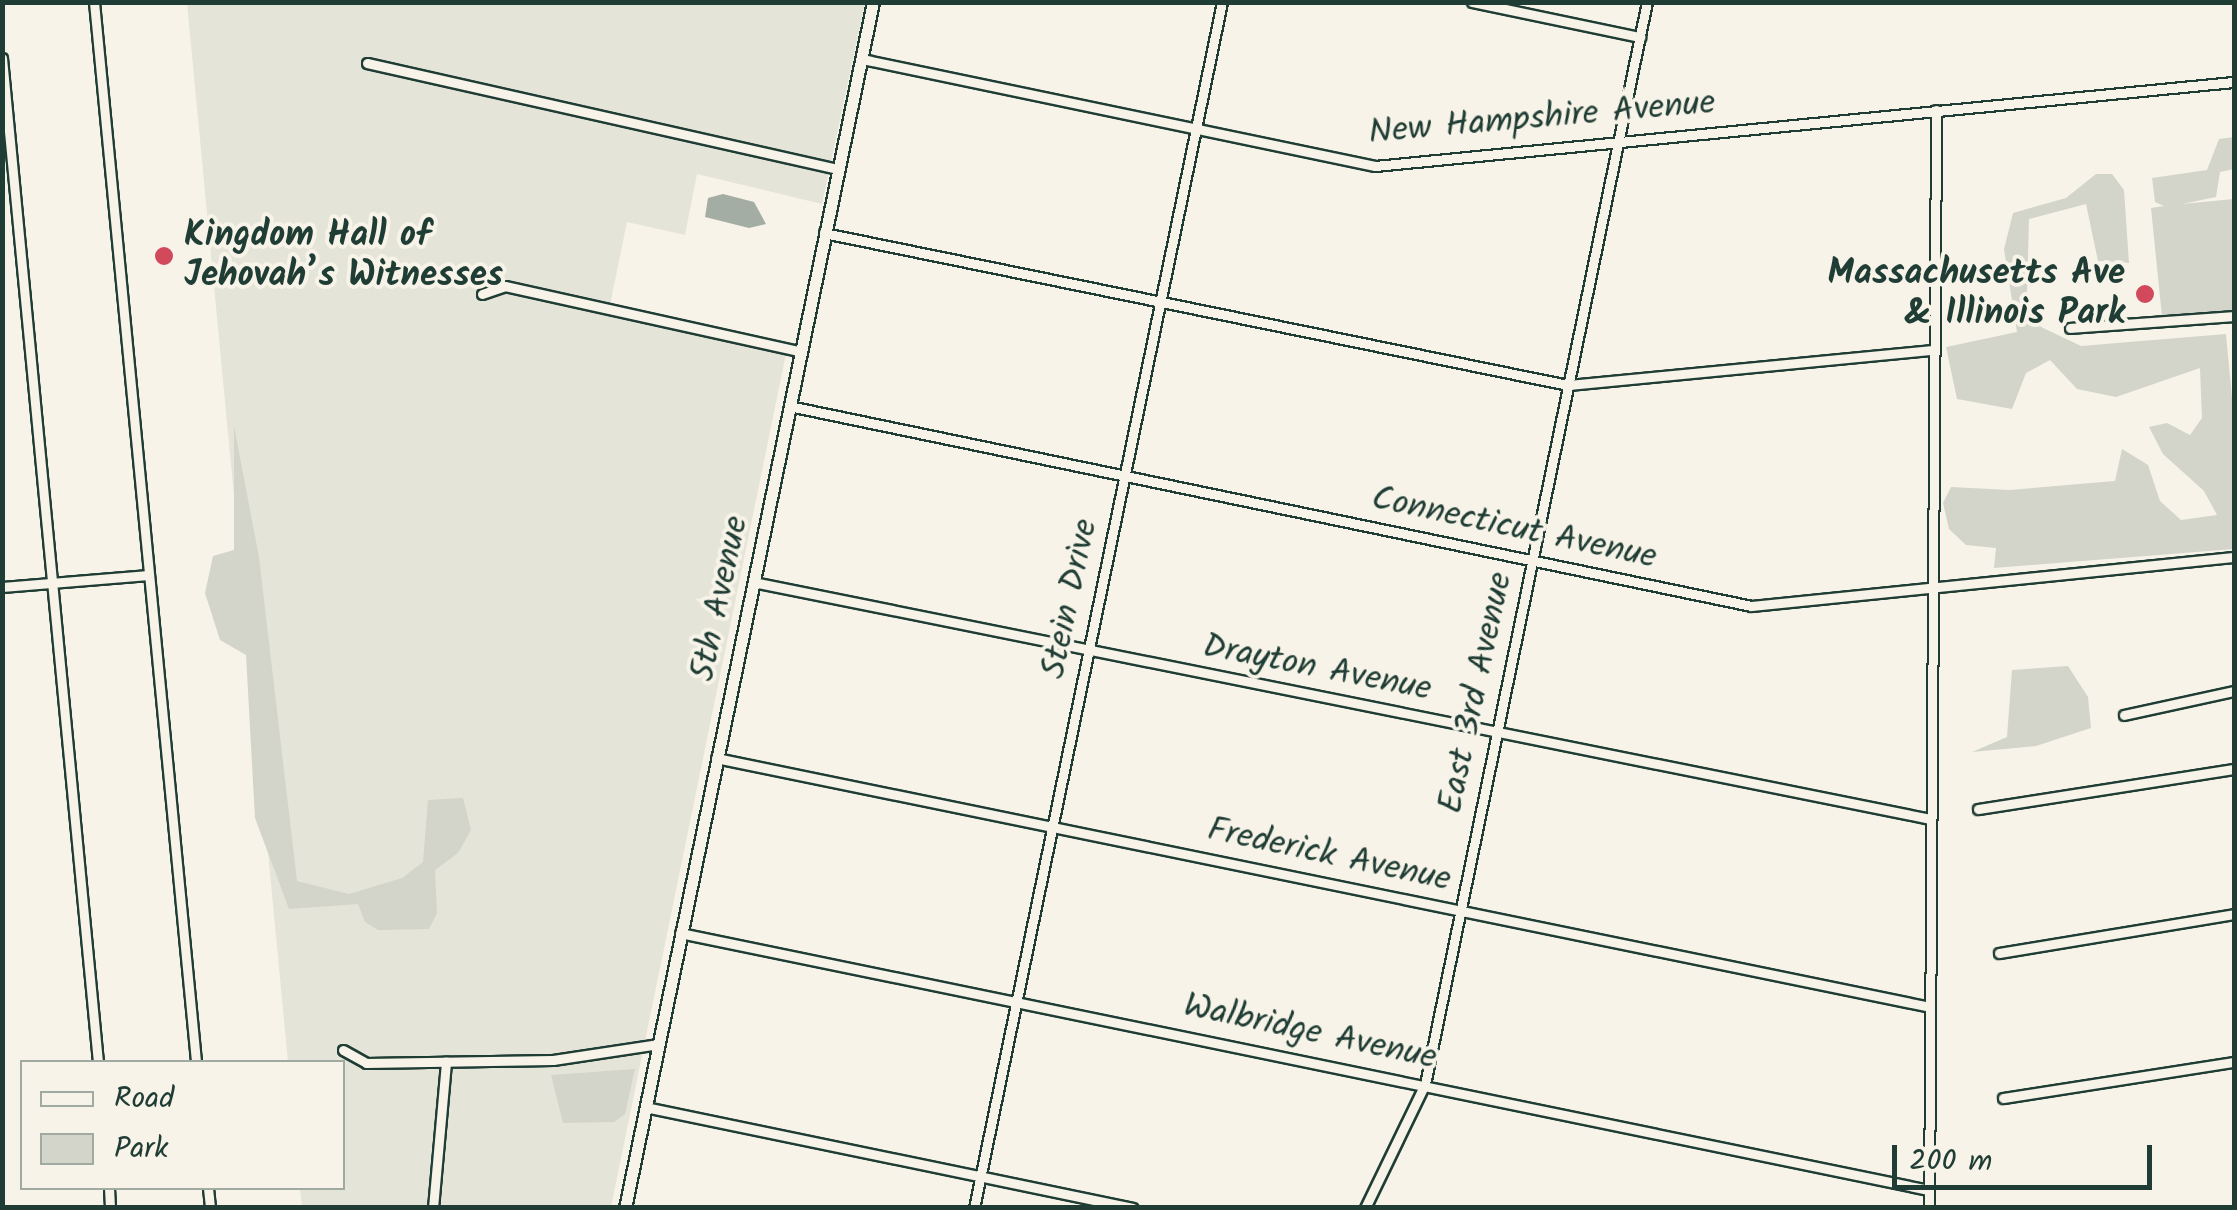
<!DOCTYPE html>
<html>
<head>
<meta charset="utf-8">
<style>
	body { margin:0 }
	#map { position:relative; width:2237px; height:1210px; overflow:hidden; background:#f7f3e8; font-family:Kalam,sans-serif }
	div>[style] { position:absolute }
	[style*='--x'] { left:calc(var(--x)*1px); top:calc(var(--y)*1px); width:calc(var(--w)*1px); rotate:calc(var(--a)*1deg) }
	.built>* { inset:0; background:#e5e4d9 }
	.green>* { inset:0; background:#d3d5ca }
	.water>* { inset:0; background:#a4ada3 }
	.roads { filter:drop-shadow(2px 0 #1f3d34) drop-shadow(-2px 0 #1f3d34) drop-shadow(0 2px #1f3d34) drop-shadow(0 -2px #1f3d34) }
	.minor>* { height:9px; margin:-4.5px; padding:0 4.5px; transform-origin:4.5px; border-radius:4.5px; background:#f7f3e8 }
	.major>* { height:11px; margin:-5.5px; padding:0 5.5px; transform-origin:5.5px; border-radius:5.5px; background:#f7f3e8 }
	.dots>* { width:28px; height:28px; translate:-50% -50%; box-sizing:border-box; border:5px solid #f7f3e8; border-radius:50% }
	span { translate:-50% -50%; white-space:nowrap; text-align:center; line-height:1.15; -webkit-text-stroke:8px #f7f3e8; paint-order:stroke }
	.street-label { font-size:35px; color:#1f3d34 }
	.poi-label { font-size:35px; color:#1f3d34; font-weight:700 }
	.left { translate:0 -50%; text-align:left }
	.right { translate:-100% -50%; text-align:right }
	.frame { position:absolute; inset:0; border:5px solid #1f3d34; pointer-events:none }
	.legend { position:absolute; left:20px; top:1060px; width:325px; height:130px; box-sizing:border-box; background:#f7f3e8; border:2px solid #a1aaa0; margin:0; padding:12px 18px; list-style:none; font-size:30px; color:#1f3d34 }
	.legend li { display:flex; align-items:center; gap:20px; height:50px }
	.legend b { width:50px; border:2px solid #a1aaa0 }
	.scale { position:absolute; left:1892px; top:1145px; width:260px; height:45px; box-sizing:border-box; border:5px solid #1f3d34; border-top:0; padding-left:12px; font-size:30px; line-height:35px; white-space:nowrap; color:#1f3d34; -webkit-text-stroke:8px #f7f3e8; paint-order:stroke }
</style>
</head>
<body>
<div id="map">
	<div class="built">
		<div style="clip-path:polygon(187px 3px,865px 3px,822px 204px,697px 174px,685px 235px,627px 222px,609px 310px,787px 349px,611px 1207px,302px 1207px,300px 1188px,342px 1188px,342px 1062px,288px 1062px)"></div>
	</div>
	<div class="green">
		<div style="clip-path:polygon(2234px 137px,2234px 169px,2220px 172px,2216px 197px,2182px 204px,2234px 199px,2234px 313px,2162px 317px,2151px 208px,2164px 206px,2155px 202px,2152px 178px,2207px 170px,2219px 139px)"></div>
		<div style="clip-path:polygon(2096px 174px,2112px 174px,2124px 190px,2129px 263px,2098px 261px,2086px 204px,2029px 219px,2027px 297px,2041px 327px,2081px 346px,2226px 334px,2234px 419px,2234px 549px,1994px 568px,1996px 548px,1966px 545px,1949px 529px,1943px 503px,1951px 487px,2010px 490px,2115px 481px,2122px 449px,2148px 465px,2160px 501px,2181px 520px,2217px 515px,2204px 491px,2163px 454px,2149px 427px,2167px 423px,2190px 435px,2202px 418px,2200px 368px,2116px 397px,2077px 389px,2050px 360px,2026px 373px,2012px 409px,1957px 399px,1946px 347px,2017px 332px,2004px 249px,2013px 213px,2066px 198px)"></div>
		<div style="clip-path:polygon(234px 426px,259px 557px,297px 881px,349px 894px,402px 878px,423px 862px,428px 800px,463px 798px,471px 830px,458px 853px,435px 870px,437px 913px,429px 929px,378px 930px,365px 922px,358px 904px,289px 909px,255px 818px,246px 655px,220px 640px,205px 593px,213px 556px,234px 550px)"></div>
		<div style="clip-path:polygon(2068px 666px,2088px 697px,2091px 728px,2036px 746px,1972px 752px,2007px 737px,2012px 670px)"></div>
		<div style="clip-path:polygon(635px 1069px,625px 1114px,614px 1122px,563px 1123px,551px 1075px)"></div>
	</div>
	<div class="water">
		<div style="clip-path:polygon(723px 194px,754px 202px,766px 224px,749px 228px,705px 217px,708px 198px)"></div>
	</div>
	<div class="roads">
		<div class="minor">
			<div style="--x:94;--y:2;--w:1065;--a:84.5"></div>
			<div style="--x:1472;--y:2;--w:172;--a:11.8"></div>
			<div style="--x:2;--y:58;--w:1009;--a:84.54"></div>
			<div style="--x:862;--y:59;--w:524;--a:11.78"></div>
			<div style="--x:1375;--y:166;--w:863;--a:-5.59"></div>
			<div style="--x:367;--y:63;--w:483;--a:12.7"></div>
			<div style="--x:824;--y:233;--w:759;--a:11.55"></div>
			<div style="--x:1568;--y:385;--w:367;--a:-5.5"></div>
			<div style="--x:482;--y:294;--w:24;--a:-19"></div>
			<div style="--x:505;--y:286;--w:301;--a:12.5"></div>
			<div style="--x:2070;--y:328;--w:164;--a:-4.2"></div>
			<div style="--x:789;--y:406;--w:983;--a:11.74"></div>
			<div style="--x:1751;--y:606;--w:485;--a:-5.8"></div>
			<div style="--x:753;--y:582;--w:1201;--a:11.38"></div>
			<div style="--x:2;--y:587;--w:147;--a:-4.7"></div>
			<div style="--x:2124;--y:715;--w:113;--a:-12.3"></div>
			<div style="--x:716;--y:758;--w:1239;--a:11.59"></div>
			<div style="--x:1978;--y:809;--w:259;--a:-8.9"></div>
			<div style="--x:680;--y:933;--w:1275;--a:11.63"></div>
			<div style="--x:1999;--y:953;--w:238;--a:-9.4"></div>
			<div style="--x:343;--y:1050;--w:26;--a:29"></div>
			<div style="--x:366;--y:1063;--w:187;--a:-0.9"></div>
			<div style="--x:553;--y:1060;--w:107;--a:-8.6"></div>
			<div style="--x:2003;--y:1098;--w:234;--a:-8.9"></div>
			<div style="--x:645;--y:1107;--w:498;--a:11.7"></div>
			<div style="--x:109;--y:1188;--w:20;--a:87"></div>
			<div style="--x:208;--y:1188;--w:20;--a:84"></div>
			<div style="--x:433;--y:1208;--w:147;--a:-84.9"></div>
			<div style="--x:974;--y:1208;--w:1231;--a:-78.38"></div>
			<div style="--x:1365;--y:1208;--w:138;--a:-64.2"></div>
			<div style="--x:1425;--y:1084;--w:1105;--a:-78.41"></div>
			<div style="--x:1929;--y:1208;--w:1098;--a:-89.63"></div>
		</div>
		<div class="major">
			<div style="--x:625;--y:1208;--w:1231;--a:-78.38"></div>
		</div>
	</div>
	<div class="dots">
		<div style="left:164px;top:256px;background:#d1495b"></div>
		<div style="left:2145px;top:294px;background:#d1495b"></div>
	</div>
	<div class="street-label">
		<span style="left:1542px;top:119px;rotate:-5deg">New Hampshire Avenue</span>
		<span style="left:1514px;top:529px;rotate:12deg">Connecticut Avenue</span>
		<span style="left:721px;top:599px;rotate:-78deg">5th Avenue</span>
		<span style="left:1071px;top:599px;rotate:-78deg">Stein Drive</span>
		<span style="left:1317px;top:669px;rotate:11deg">Drayton Avenue</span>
		<span style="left:1477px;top:693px;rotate:-78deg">East 3rd Avenue</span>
		<span style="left:1329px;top:856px;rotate:12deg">Frederick Avenue</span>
		<span style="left:1310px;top:1033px;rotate:12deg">Walbridge Avenue</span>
	</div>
	<div class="poi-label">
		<span class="left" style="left:184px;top:256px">Kingdom Hall of<br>Jehovah’s Witnesses</span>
		<span class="right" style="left:2125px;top:294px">Massachusetts Ave<br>&amp; Illinois Park</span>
	</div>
	<div class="frame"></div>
	<ul class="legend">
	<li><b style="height:12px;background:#f7f3e8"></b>Road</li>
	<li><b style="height:28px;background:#d3d5ca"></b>Park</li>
	</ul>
	<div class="scale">200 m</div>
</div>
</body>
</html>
